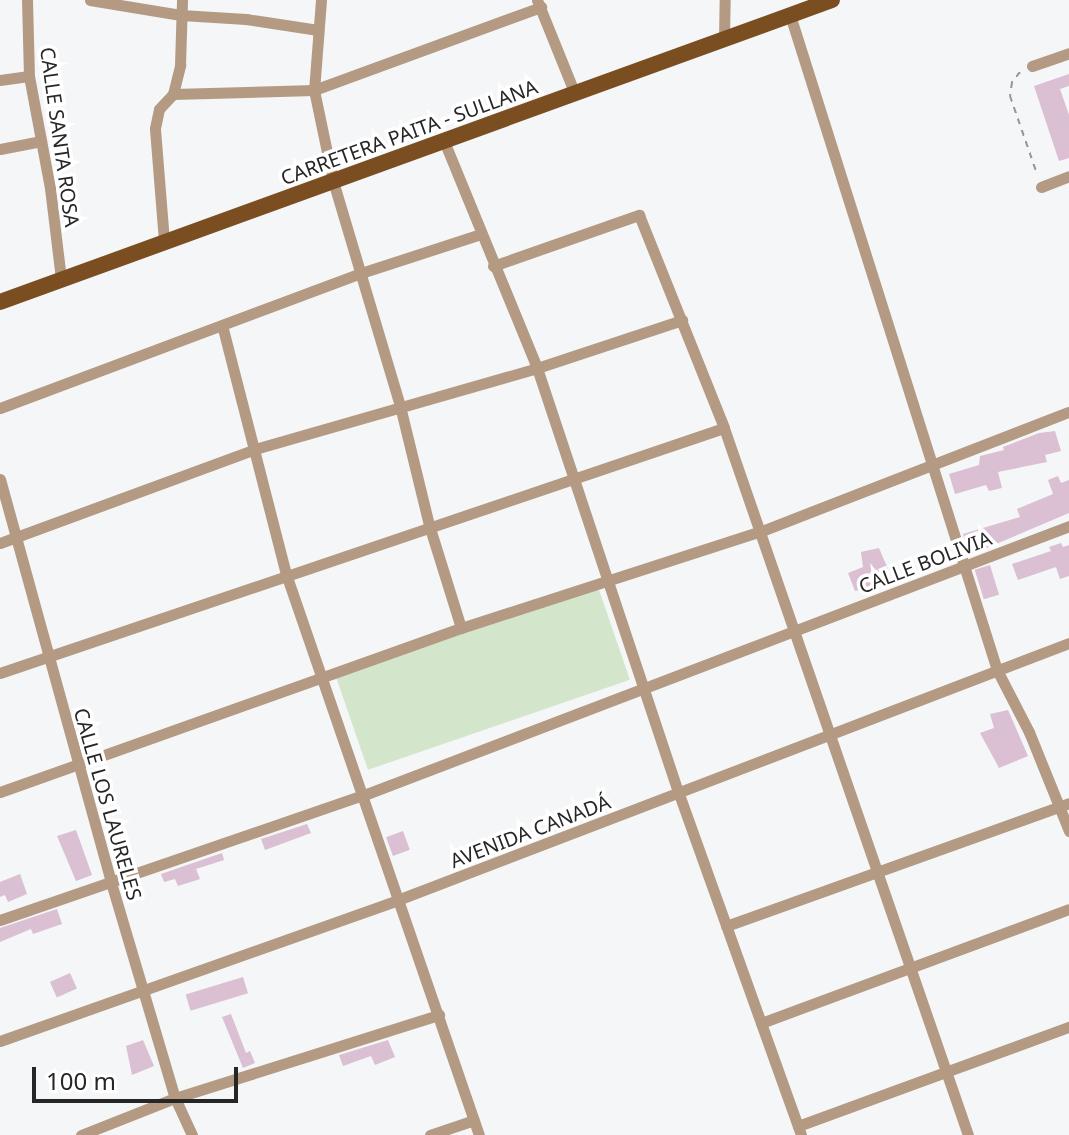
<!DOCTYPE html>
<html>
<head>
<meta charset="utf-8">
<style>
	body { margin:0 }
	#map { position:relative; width:1069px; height:1135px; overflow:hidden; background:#f4f6f8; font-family:"Noto Sans",sans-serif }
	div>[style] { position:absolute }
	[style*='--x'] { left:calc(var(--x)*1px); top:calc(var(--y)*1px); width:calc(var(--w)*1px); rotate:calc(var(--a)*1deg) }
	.green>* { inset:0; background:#d3e6cc; transform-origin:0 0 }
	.building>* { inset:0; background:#dbbfd2; transform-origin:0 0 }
	.path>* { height:2px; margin-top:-1px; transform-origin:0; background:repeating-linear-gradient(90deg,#959698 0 6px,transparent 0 12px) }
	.minor>* { height:11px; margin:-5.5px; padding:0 5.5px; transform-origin:5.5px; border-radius:5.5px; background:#b49a83 }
	.primary>* { height:16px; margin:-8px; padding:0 8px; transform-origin:8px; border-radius:8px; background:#7a4e20 }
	span { translate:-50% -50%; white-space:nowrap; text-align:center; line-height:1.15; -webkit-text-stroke:7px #fff; paint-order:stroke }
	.street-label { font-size:20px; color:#262627 }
	.scale { position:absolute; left:32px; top:1067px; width:206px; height:36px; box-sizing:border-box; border:4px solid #262627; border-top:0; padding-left:10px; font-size:24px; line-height:28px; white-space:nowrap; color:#262627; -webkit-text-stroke:6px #fff; paint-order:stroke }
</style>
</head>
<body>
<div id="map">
	<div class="green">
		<div style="left:598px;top:587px;width:98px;height:277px;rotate:71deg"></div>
	</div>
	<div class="building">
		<div style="clip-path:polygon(1069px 74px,1069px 86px,1060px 89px,1069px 115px,1069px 158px,1059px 161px,1034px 86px)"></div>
		<div style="clip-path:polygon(1055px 431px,1061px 451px,1045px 455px,1047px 462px,998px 472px,1002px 488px,989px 491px,986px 485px,955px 494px,949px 474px,979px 465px,980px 456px,1004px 450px,1003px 447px,1039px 433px)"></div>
		<div style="clip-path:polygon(1058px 476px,1061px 483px,1069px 480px,1069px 513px,970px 555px,963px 534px,1020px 517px,1017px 509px,1053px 494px,1048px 480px)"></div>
		<div style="clip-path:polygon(1061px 543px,1063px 547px,1069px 545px,1069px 576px,1060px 579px,1056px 567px,1018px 580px,1012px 564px,1051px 551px,1049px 547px)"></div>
		<div style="clip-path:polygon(879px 548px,888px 569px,870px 576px,874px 587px,855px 591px,848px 573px,863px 567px,861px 552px)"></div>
		<div style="left:990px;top:565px;width:31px;height:16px;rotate:73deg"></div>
		<div style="clip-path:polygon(1008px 710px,1028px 756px,999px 768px,980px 733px,994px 728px,990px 714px)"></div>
		<div style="clip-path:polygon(307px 824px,311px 833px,265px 850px,261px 839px)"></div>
		<div style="clip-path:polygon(76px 830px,92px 875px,76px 881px,57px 836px)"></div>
		<div style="left:403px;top:831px;width:20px;height:18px;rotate:70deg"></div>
		<div style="clip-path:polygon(222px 853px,224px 860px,196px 869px,200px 879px,178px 886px,175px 879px,164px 882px,161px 874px)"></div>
		<div style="clip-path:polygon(20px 874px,27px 894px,8px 902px,5px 895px,0 897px,0 882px)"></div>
		<div style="clip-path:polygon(57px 909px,62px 924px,33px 934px,31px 929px,0 942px,0 928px)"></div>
		<div style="left:70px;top:973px;width:17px;height:22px;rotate:66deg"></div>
		<div style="left:243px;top:977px;width:17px;height:60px;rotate:73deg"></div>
		<div style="clip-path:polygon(231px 1014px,246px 1053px,250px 1051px,255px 1063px,243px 1068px,222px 1017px)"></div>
		<div style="clip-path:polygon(143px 1040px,154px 1066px,132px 1075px,126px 1046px)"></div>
		<div style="clip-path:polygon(388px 1040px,395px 1057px,375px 1065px,371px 1056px,343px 1066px,339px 1055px)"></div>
	</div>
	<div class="path">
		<div style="--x:1020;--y:72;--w:13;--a:129"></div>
		<div style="--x:1012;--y:82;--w:14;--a:98"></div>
		<div style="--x:1010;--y:96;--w:83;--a:70.9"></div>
	</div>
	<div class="minor">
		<div style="--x:27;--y:0;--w:76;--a:88.5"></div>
		<div style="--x:29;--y:76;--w:114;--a:79.4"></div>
		<div style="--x:50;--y:188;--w:92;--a:83.1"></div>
		<div style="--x:90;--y:0;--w:92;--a:9.4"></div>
		<div style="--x:181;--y:15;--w:65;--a:3.5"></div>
		<div style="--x:246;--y:19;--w:73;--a:8.7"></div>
		<div style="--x:321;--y:0;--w:90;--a:94.4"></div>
		<div style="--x:314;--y:90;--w:93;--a:78.2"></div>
		<div style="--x:333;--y:181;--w:235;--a:73.4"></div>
		<div style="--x:400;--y:406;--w:122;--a:76.3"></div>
		<div style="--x:429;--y:525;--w:108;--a:72.7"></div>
		<div style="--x:537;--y:0;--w:101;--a:68"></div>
		<div style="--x:790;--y:15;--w:687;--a:72.46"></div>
		<div style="--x:997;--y:670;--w:70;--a:62.7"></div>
		<div style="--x:1029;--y:732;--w:107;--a:68"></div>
		<div style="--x:724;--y:39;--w:39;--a:-89"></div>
		<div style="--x:1032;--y:66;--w:39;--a:-19"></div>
		<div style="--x:0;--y:80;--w:29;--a:-8"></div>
		<div style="--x:173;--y:94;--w:141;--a:-1.6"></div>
		<div style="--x:314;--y:90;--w:242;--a:-20.1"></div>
		<div style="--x:444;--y:141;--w:245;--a:67.7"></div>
		<div style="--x:537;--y:368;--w:449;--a:71.6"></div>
		<div style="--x:679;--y:794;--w:362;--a:70.3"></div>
		<div style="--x:0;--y:149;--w:42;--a:-11"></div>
		<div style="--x:1041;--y:187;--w:30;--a:-21"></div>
		<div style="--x:164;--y:241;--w:113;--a:-94.6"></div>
		<div style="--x:155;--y:128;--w:19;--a:-78"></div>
		<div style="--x:159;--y:109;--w:21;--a:-47"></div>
		<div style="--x:173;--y:94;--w:30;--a:-76"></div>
		<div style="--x:180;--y:65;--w:65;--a:-88.2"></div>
		<div style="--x:493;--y:266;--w:155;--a:-19.3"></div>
		<div style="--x:639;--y:215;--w:229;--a:68.2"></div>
		<div style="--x:724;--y:428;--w:748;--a:70.96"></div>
		<div style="--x:222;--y:325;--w:257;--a:75.6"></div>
		<div style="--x:286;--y:574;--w:593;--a:71.02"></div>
		<div style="--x:0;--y:408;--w:385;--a:-20.5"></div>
		<div style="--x:361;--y:273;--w:126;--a:-18"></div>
		<div style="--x:0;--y:479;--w:415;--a:74.6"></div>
		<div style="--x:110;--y:879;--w:228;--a:73.5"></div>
		<div style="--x:175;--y:1098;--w:41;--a:65.3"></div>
		<div style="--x:0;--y:543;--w:272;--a:-20.2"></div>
		<div style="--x:255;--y:449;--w:293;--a:-16"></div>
		<div style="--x:537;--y:368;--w:153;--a:-18.3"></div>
		<div style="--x:0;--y:673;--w:764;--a:-18.7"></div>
		<div style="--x:0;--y:792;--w:489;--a:-19.6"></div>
		<div style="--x:461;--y:628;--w:313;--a:-17.9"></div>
		<div style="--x:759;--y:532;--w:332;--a:-21.2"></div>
		<div style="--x:0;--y:920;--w:385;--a:-19"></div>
		<div style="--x:364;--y:795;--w:755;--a:-20.88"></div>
		<div style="--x:726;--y:926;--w:364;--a:-19.7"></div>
		<div style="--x:761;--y:1023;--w:328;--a:-20.3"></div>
		<div style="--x:0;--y:1041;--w:424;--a:-19.5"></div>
		<div style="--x:400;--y:899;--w:716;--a:-20.94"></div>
		<div style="--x:798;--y:1126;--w:289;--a:-20.1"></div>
		<div style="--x:81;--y:1135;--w:101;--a:-21.5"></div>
		<div style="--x:175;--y:1098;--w:277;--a:-17.5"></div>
		<div style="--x:430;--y:1135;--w:46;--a:-18.8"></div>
	</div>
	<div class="primary">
		<div style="--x:0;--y:302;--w:885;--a:-19.95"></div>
	</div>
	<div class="street-label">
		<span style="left:409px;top:132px;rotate:-20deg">CARRETERA PAITA - SULLANA</span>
		<span style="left:60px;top:137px;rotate:82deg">CALLE SANTA ROSA</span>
		<span style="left:925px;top:562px;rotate:-21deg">CALLE BOLIVIA</span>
		<span style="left:108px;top:804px;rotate:74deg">CALLE LOS LAURELES</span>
		<span style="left:530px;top:831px;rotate:-21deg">AVENIDA CANADÁ</span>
	</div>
	<div class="scale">100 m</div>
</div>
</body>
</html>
